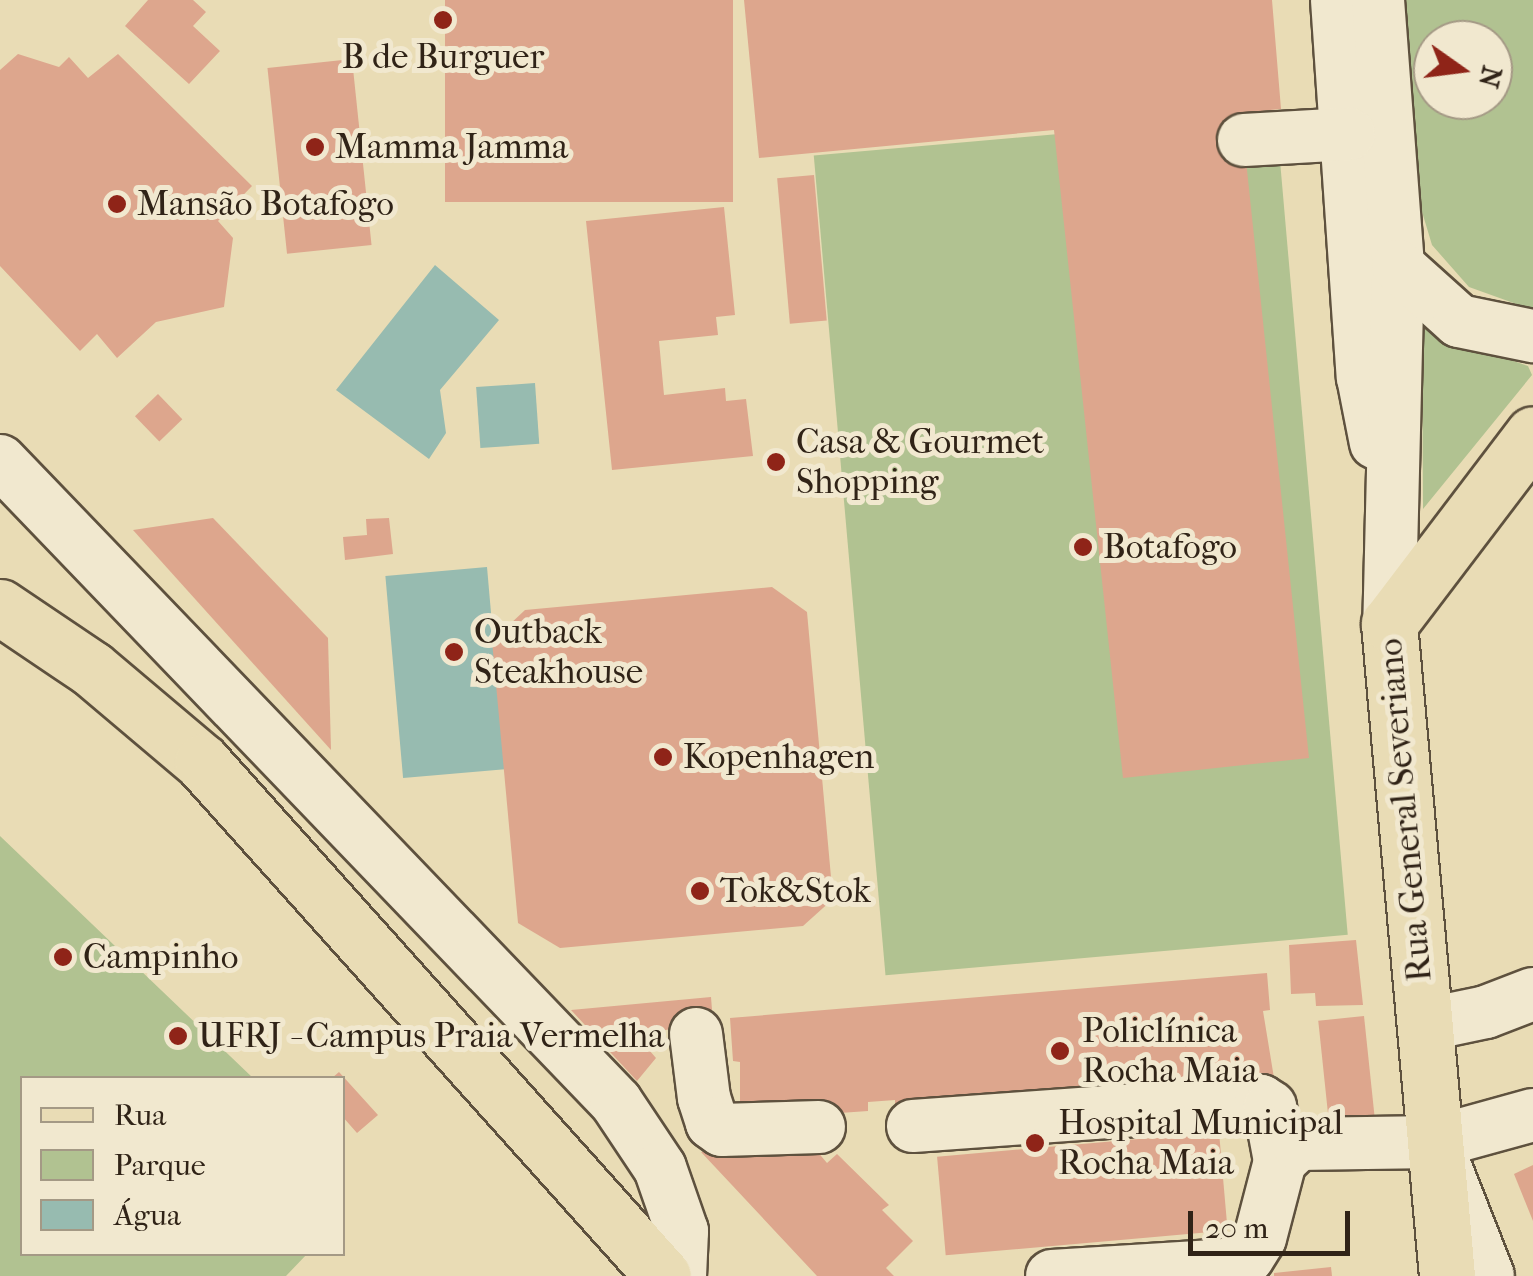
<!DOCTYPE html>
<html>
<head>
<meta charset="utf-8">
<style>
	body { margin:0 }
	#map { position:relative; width:1533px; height:1276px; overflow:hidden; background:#e9dcb5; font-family:"IM FELL French Canon",serif }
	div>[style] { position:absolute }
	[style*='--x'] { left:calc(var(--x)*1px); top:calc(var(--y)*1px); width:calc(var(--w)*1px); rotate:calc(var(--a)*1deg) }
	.green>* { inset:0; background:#b1c291; transform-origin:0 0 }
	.water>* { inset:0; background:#97bbb0; transform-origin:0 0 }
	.building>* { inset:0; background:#dda68d; transform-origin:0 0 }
	.roads { filter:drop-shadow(2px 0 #5e513e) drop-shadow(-2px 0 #5e513e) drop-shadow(0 2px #5e513e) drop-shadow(0 -2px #5e513e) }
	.minor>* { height:52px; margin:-26px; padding:0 26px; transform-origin:26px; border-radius:26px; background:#f1e8cf }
	.major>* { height:55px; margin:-27.5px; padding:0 27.5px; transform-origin:27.5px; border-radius:27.5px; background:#e9dcb5 }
	.highway>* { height:55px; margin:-27.5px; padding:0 27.5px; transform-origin:27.5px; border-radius:27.5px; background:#e9dcb5 }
	.dots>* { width:28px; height:28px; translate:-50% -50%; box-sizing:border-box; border:5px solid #f1e8cf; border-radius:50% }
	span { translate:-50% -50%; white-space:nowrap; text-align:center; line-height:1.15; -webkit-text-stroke:10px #f1e8cf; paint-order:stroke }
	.poi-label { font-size:35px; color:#302317 }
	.left { translate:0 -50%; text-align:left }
	.street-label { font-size:35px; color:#302317 }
	.legend { position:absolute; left:20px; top:1076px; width:325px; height:180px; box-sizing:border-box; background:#f1e8cf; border:2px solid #a49985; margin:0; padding:12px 18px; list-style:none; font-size:30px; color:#302317 }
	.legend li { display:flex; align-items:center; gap:20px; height:50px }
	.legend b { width:50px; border:2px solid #a49985 }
	.north { position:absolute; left:1413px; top:20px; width:100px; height:100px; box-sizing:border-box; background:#f1e8cf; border:2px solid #a49985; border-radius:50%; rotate:104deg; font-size:28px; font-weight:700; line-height:40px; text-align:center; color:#302317 }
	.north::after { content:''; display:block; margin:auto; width:35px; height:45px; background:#8f2418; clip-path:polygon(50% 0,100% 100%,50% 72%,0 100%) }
	.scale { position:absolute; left:1188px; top:1211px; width:162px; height:45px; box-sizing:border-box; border:5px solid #302317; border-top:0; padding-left:12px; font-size:30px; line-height:35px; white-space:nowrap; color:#302317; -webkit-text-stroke:8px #f1e8cf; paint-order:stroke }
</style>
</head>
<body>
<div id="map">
	<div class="green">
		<div style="clip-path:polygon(evenodd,1403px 0,1533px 0,1533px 310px,1469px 287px,1432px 245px,1420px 205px,1403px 0,1433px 40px,1493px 40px,1493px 100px,1433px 100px,1433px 40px)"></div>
		<div style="left:1276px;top:115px;width:823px;height:464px;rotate:85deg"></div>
		<div style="clip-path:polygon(1422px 318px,1472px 347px,1528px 366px,1532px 375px,1423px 509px)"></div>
		<div style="clip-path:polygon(0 836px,253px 1078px,22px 1078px,22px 1254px,307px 1254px,286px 1276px,0 1276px)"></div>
	</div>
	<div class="water">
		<div style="clip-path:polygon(435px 265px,499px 320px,440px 390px,446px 433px,429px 459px,336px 390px)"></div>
		<div style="left:535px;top:383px;width:61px;height:59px;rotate:86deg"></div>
		<div style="left:487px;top:567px;width:203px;height:102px;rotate:85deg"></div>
	</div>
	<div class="building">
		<div style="clip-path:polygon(148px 0,193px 0,206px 12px,193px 26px,220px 51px,189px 84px,125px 26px)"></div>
		<div style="left:445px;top:0;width:288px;height:202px"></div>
		<div style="clip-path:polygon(744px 0,1272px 0,1281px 109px,1241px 113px,1309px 758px,1123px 778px,1054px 130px,759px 158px)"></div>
		<div style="clip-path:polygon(18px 54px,59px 67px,69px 57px,88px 78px,118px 54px,252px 186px,218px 221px,233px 238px,224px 307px,156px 322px,117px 358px,97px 334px,80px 351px,0 266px,0 70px)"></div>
		<div style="left:352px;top:59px;width:187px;height:85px;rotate:84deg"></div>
		<div style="left:814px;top:175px;width:146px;height:37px;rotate:85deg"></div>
		<div style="clip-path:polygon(724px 207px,735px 315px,716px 317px,718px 335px,659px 341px,664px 395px,725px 388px,726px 401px,746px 399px,753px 456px,612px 470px,586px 221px)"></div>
		<div style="left:158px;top:394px;width:35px;height:32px;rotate:46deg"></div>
		<div style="clip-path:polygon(213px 518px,328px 638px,331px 750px,133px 530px)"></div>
		<div style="clip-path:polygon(389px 518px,393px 554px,345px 560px,343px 537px,367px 535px,366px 519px)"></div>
		<div style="clip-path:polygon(772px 587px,807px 612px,833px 899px,803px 926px,560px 948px,518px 923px,492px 641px,525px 610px)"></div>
		<div style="clip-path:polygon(1356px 940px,1363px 1005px,1316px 1006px,1315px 993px,1291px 994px,1289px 945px)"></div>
		<div style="clip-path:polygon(1267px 973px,1270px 1010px,1263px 1011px,1274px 1078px,1041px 1090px,1042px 1096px,895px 1107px,895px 1100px,868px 1102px,868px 1111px,740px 1120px,740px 1062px,733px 1061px,730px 1018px)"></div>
		<div style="clip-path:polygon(711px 997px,713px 1022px,636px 1035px,656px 1058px,637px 1081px,571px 1010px)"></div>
		<div style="left:1364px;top:1016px;width:115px;height:46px;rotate:84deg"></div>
		<div style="clip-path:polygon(339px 1072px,378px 1115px,357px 1133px,342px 1116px,342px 1078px,332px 1078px)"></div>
		<div style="left:1219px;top:1132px;width:99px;height:283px;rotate:85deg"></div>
		<div style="clip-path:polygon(775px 1142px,788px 1155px,816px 1150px,827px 1163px,837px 1154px,889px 1205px,882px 1210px,913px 1241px,886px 1268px,894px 1276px,817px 1276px,701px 1152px)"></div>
		<div style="clip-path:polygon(1533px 1165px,1533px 1221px,1514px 1174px)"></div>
		<div style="clip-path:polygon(1331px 1267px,1332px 1276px,1274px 1276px,1274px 1273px)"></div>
	</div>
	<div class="roads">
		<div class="minor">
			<div style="--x:1337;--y:0;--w:378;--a:86.1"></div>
			<div style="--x:1363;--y:377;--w:67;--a:78.9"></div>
			<div style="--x:1378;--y:0;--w:267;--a:85.7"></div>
			<div style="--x:1398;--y:266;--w:358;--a:91.4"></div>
			<div style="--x:1244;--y:140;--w:105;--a:-3.3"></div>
			<div style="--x:1398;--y:266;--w:82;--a:42"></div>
			<div style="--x:1459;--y:321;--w:76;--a:11.5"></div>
			<div style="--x:0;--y:461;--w:889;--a:46.14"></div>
			<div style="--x:616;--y:1102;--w:79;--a:56.3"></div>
			<div style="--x:660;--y:1168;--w:67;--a:70.8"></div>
			<div style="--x:682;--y:1231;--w:45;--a:92.5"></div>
			<div style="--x:1424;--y:1025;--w:63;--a:-11.8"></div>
			<div style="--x:1486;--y:1012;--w:50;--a:-21"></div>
			<div style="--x:696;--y:1034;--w:64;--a:82.9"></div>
			<div style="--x:704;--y:1098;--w:26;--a:72"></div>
			<div style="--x:712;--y:1123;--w:12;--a:35"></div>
			<div style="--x:722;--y:1130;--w:97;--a:-1.8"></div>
			<div style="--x:913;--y:1126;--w:349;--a:-4.1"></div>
			<div style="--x:1261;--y:1101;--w:11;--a:34"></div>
			<div style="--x:1270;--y:1107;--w:55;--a:79.5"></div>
			<div style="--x:1445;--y:1167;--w:117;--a:68.5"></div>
			<div style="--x:1052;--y:1276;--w:174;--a:-3.6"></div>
			<div style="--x:1226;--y:1265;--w:23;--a:-20"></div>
			<div style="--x:1248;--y:1257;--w:22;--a:-58"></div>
			<div style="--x:1260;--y:1238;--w:80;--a:-75.4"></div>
			<div style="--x:1280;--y:1161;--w:25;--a:-43"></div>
			<div style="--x:1298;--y:1144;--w:137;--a:-0.8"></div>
			<div style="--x:1435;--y:1142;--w:102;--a:-15.4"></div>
		</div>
		<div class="major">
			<div style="--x:1447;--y:1276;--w:655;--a:-95.08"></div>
			<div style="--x:1389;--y:624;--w:238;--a:-52.8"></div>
		</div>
		<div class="highway">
			<div style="--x:0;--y:607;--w:111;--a:34"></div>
			<div style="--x:92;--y:669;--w:144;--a:40.2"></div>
			<div style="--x:202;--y:762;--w:690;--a:48.11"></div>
		</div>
	</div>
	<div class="dots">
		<div style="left:443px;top:20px;background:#8f2418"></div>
		<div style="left:315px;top:147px;background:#8f2418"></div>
		<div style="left:117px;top:204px;background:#8f2418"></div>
		<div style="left:776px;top:462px;background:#8f2418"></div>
		<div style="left:1083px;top:547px;background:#8f2418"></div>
		<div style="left:454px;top:652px;background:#8f2418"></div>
		<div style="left:663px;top:757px;background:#8f2418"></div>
		<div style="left:700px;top:891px;background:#8f2418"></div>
		<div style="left:63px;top:957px;background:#8f2418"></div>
		<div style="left:178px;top:1036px;background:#8f2418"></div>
		<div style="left:1060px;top:1051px;background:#8f2418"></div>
		<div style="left:1035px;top:1143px;background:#8f2418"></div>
	</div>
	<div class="poi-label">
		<span style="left:443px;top:57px">B de Burguer</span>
		<span class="left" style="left:335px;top:147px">Mamma Jamma</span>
		<span class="left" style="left:137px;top:204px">Mansão Botafogo</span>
		<span class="left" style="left:796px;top:462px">Casa &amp; Gourmet<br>Shopping</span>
		<span class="left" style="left:1103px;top:547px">Botafogo</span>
		<span class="left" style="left:474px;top:652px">Outback<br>Steakhouse</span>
		<span class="left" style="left:683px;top:757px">Kopenhagen</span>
		<span class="left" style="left:720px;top:891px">Tok&amp;Stok</span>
		<span class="left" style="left:83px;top:957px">Campinho</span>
		<span class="left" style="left:1082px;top:1051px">Policlínica<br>Rocha Maia</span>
		<span class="left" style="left:198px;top:1036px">UFRJ - Campus Praia Vermelha</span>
		<span class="left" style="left:1058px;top:1143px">Hospital Municipal<br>Rocha Maia</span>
	</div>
	<div class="street-label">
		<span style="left:1405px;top:810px;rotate:-95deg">Rua General Severiano</span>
	</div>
	<ul class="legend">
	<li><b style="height:12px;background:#e9dcb5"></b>Rua</li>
	<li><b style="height:28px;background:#b1c291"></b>Parque</li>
	<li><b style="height:28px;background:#97bbb0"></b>Água</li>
	</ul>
	<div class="north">N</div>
	<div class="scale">20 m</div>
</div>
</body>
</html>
